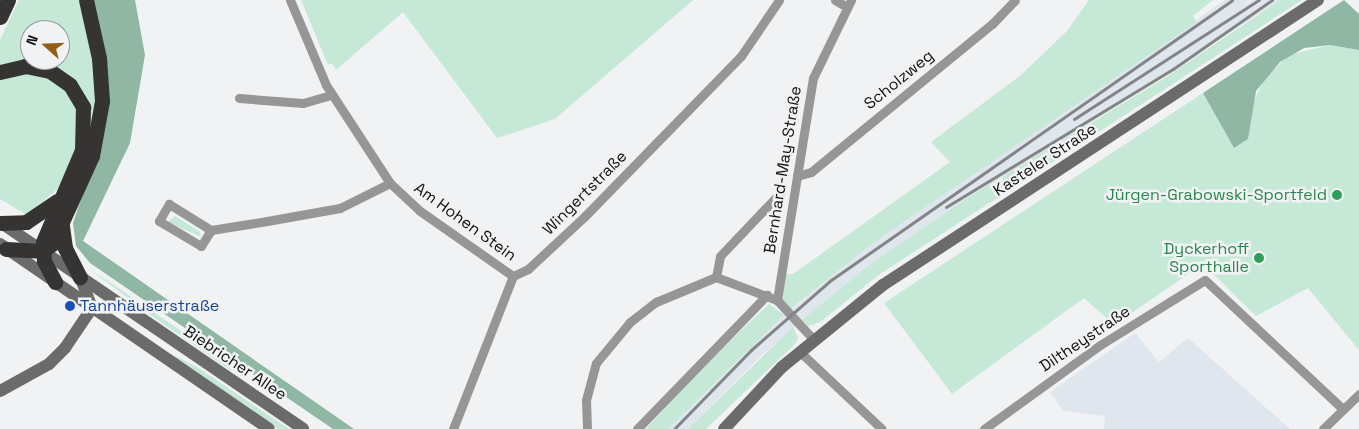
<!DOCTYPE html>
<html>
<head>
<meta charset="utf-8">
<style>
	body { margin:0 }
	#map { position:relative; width:1359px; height:429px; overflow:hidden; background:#f1f2f4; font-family:"Space Grotesk",sans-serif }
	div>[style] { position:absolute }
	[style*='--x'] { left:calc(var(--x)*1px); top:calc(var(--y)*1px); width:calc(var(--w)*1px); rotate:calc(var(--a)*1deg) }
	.built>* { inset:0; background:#e0e6ee }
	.green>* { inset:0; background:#c5e8d7 }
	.forest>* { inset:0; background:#8fb7a4 }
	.street>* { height:9px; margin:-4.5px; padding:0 4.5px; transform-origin:4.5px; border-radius:4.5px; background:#979696 }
	.secondary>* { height:12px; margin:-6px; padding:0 6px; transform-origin:6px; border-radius:6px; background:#6c6b6b }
	.highway>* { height:15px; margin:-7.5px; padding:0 7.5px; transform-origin:7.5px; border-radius:7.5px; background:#363433 }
	.rail>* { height:3px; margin:-1.5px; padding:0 1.5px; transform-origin:1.5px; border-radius:1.5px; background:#838485 }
	.dots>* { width:14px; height:14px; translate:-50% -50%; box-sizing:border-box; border:2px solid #f1f2f4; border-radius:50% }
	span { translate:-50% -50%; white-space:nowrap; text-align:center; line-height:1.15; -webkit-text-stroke:5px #f1f2f4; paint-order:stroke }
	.street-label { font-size:16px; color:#111112 }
	.leisure-label { font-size:16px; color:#27864d }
	.right { translate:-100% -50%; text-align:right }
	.transit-label { font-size:16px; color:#164399 }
	.left { translate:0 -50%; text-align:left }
	.north { position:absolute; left:20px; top:20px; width:50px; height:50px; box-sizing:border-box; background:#f1f2f4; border:1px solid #97989a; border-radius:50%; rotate:290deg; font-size:14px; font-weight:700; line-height:20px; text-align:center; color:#111112 }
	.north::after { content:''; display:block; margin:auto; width:18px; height:22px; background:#955e17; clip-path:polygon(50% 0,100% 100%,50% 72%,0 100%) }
</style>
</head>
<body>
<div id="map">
	<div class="built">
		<div style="clip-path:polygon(1225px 0,1249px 0,1241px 7px,1252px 0,1280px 0,872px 263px,764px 353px,688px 429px,668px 429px,784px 315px,873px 243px)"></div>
		<div style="clip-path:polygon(1135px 333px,1159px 362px,1188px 338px,1290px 429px,1104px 429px,1105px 416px,1063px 411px,1050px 392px)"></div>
	</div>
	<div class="green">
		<div style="clip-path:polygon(evenodd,19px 0,82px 0,96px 54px,98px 122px,61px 186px,27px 215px,0 199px,0 40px,19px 0,30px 30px,60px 30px,60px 60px,30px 60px,30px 30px)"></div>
		<div style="clip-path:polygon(301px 0,693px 0,555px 119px,497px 138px,403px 12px,336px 70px,332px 63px,328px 65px)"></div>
		<div style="clip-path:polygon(1089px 0,1213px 0,1193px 16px,1197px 22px,873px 243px,788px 311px,777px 300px,781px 274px,793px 274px,950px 162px,931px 142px,1021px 75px,1067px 31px)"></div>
		<div style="clip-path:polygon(1280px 0,1302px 0,880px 274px,820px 322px,808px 326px,802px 320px,872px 263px,966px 199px,1168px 76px)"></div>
		<div style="clip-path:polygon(1330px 45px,1359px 50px,1359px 350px,1308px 288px,1256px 316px,1203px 264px,1114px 325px,1084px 298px,952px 394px,884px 303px,1203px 93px,1234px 148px,1248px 139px,1252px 104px,1265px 78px,1289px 55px)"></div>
		<div style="clip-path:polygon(175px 216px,200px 232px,201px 237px,168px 222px)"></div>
		<div style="clip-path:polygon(89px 269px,111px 283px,238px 370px,230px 370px,159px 321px)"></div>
		<div style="clip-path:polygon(769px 304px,784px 315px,668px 429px,646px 429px,694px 375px)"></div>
		<div style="clip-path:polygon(793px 327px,798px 338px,795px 344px,706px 429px,688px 429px)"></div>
		<div style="clip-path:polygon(167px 352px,197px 367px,289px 429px,278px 429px)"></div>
	</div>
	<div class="forest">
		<div style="clip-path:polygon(92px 0,135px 0,145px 55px,130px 143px,83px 241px,354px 429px,333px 429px,90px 263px,76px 246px,73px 223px,105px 128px,108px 89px)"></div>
		<div style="clip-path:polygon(1344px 0,1359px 14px,1359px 50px,1330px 45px,1304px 48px,1280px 62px,1256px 91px,1248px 139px,1234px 148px,1203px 93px)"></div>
	</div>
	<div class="street">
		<div style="--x:290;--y:0;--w:92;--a:67"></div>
		<div style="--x:326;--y:85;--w:117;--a:56.9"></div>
		<div style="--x:390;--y:183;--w:41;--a:43"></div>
		<div style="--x:420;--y:211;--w:113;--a:35"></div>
		<div style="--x:835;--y:0;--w:14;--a:30"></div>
		<div style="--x:239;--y:98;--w:64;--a:4.5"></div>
		<div style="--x:303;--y:103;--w:29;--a:-16"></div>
		<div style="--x:797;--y:176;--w:15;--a:-16"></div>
		<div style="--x:811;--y:172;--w:234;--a:-39.3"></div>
		<div style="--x:992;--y:24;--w:33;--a:-46"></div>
		<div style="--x:211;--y:230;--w:19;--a:122"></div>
		<div style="--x:201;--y:246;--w:49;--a:-149.2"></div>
		<div style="--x:159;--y:221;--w:20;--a:-60"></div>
		<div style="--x:169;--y:204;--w:49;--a:31.8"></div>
		<div style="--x:211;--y:230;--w:57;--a:-9.1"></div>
		<div style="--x:267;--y:221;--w:74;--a:-10.1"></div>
		<div style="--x:340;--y:208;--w:56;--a:-26.6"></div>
		<div style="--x:716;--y:277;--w:21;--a:-79"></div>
		<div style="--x:720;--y:256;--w:88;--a:-46.4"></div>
		<div style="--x:814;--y:340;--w:54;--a:-132.8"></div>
		<div style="--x:777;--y:300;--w:225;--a:-80.8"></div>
		<div style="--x:813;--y:78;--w:87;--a:-64"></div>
		<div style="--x:800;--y:352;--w:112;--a:43.2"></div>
		<div style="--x:453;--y:429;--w:164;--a:-68.6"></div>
		<div style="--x:513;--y:276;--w:17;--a:-25"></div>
		<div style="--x:528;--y:269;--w:76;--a:-42.9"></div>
		<div style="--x:584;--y:217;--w:225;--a:-45.7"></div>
		<div style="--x:741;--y:56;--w:68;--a:-55.8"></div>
		<div style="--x:587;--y:429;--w:29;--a:-92"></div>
		<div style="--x:586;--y:400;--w:38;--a:-75"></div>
		<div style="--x:596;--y:363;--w:53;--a:-50.3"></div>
		<div style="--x:630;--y:322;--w:33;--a:-38"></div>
		<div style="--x:656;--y:302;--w:65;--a:-22.6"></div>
		<div style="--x:716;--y:277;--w:65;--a:20.7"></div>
		<div style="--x:637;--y:429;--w:187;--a:-45.9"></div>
		<div style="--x:984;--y:429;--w:143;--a:-35.9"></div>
		<div style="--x:1100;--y:345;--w:123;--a:-31.8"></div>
		<div style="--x:1205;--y:280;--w:189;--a:43.1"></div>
		<div style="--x:1323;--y:429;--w:50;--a:-44.2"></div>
	</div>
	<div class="secondary">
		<div style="--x:0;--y:222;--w:367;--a:34.3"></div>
		<div style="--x:0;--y:244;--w:326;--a:34.5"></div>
		<div style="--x:0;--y:391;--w:56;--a:-28.9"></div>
		<div style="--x:49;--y:364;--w:23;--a:-45"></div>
		<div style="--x:65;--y:348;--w:48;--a:-56"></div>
		<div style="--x:92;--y:308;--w:31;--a:-111"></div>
		<div style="--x:724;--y:429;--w:85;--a:-46.9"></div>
		<div style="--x:782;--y:367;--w:130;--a:-39.1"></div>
		<div style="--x:883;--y:285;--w:520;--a:-33.23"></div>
	</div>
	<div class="highway">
		<div style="--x:0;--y:17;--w:19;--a:-65"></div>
		<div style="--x:0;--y:72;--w:26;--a:-13"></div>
		<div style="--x:25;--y:66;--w:25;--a:11"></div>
		<div style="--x:50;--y:71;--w:24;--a:35"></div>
		<div style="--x:70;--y:85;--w:26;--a:59"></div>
		<div style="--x:83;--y:107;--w:43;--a:91.3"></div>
		<div style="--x:82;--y:150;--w:100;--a:113"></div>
		<div style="--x:43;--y:242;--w:19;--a:87"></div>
		<div style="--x:44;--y:261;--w:24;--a:62"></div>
		<div style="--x:1;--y:223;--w:25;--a:-2"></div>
		<div style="--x:26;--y:222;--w:37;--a:-34"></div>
		<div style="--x:62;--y:226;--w:22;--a:82"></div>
		<div style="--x:65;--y:248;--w:33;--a:63"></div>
		<div style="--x:6;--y:249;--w:36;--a:3"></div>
		<div style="--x:42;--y:251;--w:12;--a:-35"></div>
		<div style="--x:52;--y:244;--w:97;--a:-65.6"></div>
		<div style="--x:92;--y:156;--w:56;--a:-79.7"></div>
		<div style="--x:102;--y:101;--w:43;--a:-94"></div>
		<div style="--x:99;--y:58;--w:59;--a:-102.6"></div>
	</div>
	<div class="rail">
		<div style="--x:1074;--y:119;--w:220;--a:-32.8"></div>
		<div style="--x:946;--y:207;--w:266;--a:-31.3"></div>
		<div style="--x:1173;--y:69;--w:121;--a:-34.9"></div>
		<div style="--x:674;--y:429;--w:110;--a:-45.7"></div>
		<div style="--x:751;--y:350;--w:106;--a:-41.2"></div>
		<div style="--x:831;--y:280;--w:489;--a:-34.9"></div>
	</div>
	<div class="dots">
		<div style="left:1337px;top:195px;background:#2e9e5b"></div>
		<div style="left:1259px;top:258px;background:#2e9e5b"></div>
		<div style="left:70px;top:306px;background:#1a4fb4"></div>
	</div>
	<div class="street-label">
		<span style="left:899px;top:80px;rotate:-39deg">Scholzweg</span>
		<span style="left:1045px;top:160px;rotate:-33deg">Kasteler Straße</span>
		<span style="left:783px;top:170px;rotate:-81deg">Bernhard-May-Straße</span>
		<span style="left:585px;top:193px;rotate:-45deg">Wingertstraße</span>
		<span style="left:465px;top:222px;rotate:36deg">Am Hohen Stein</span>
		<span style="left:1085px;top:339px;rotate:-34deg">Diltheystraße</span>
		<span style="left:235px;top:363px;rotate:34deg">Biebricher Allee</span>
	</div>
	<div class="leisure-label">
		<span class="right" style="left:1327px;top:195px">Jürgen-Grabowski-Sportfeld</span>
		<span class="right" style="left:1249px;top:258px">Dyckerhoff<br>Sporthalle</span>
	</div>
	<div class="transit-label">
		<span class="left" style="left:80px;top:306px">Tannhäuserstraße</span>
	</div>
	<div class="north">N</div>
</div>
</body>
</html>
